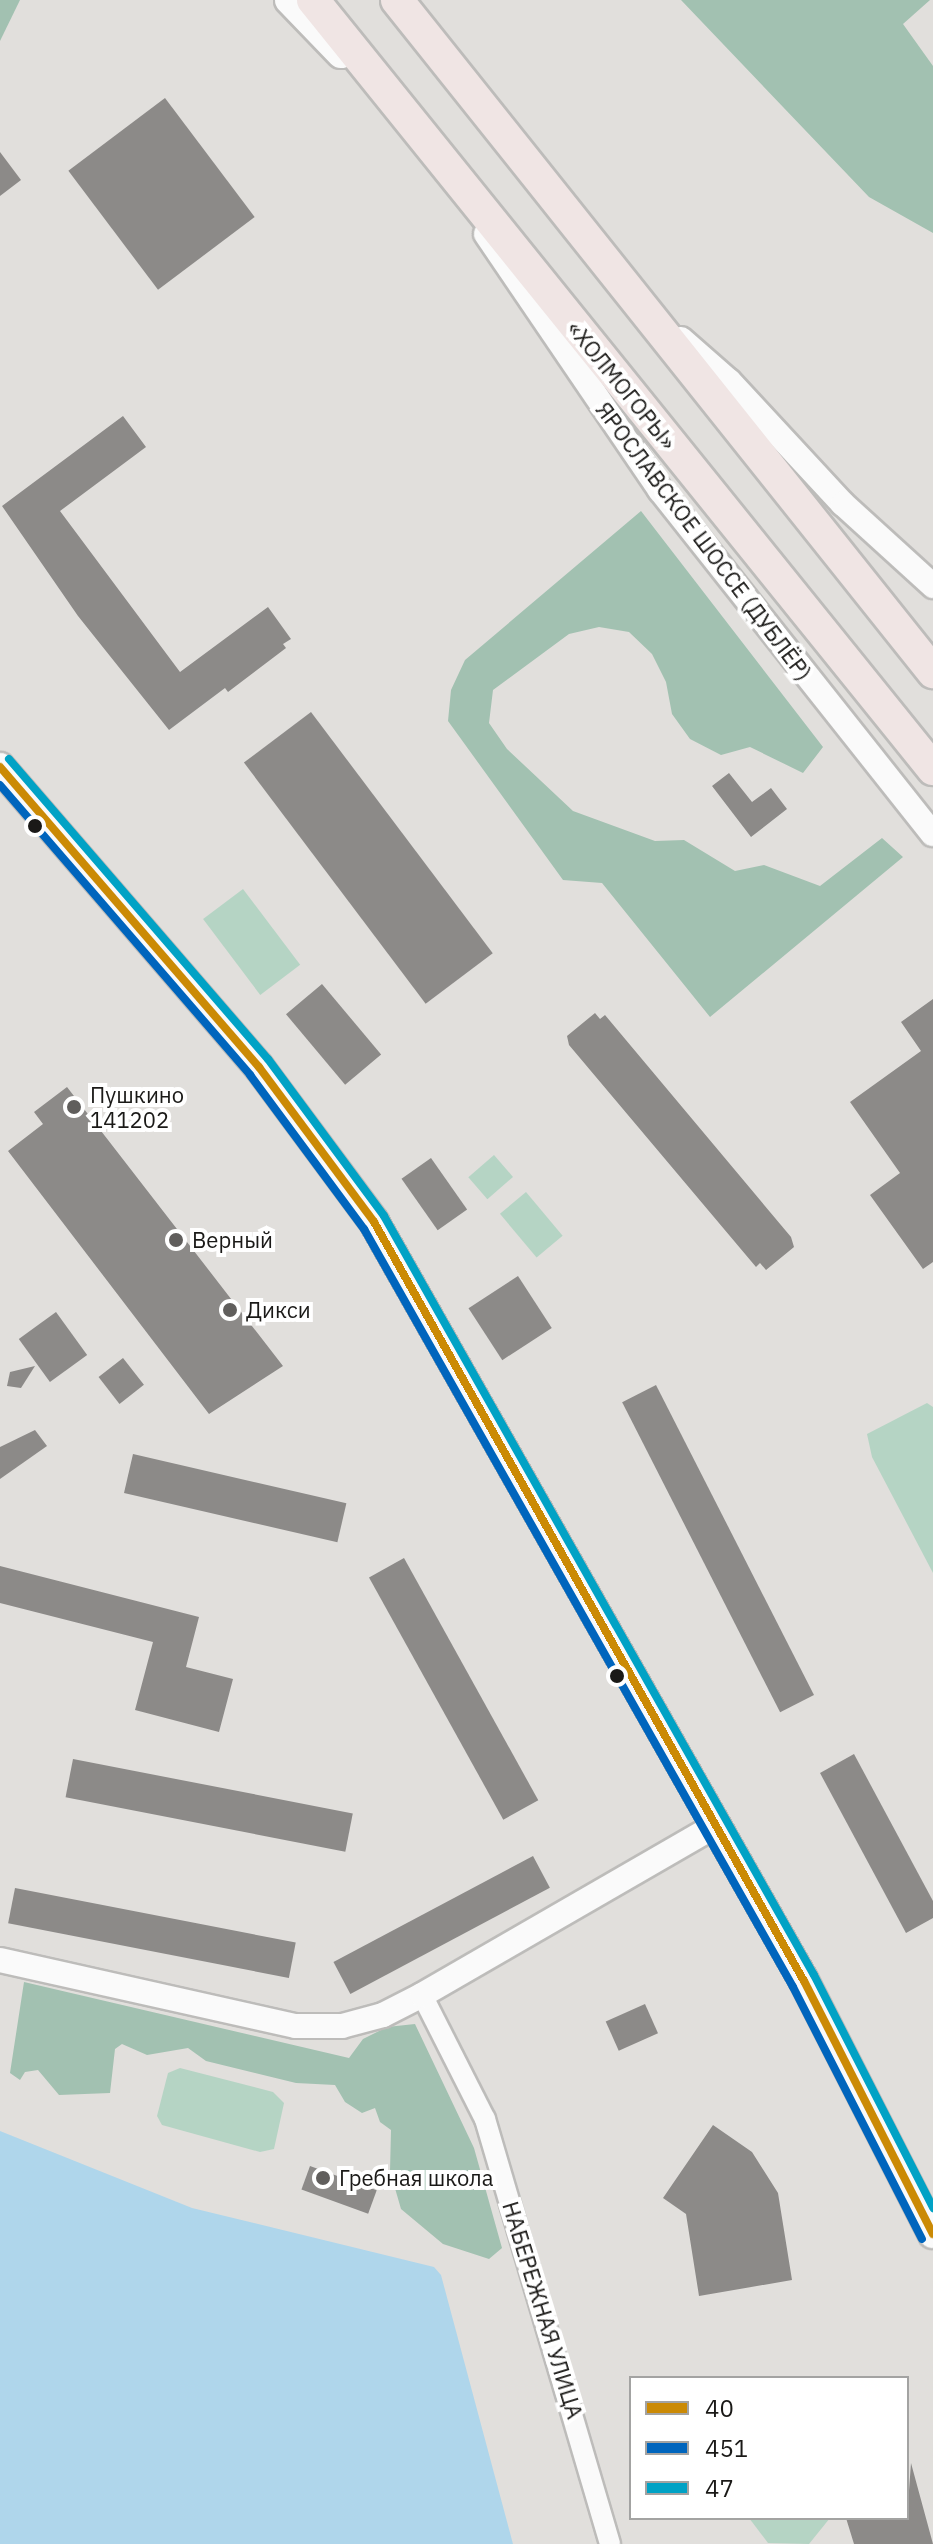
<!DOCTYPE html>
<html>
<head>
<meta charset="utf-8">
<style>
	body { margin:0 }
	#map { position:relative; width:933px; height:2544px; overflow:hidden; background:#e1dfdc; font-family:"IBM Plex Sans",sans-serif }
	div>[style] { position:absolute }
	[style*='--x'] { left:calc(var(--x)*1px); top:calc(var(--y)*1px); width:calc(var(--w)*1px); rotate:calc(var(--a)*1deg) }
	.green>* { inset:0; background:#b5d4c4; transform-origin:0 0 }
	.forest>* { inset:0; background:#a2c1b1 }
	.water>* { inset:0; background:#afd6eb }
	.building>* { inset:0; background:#8c8a88; transform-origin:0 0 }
	.roads { filter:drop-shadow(2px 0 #bdbcba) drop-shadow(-2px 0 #bdbcba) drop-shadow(0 2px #bdbcba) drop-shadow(0 -2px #bdbcba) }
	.minor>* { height:20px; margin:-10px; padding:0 10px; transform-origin:10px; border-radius:10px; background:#fafafa }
	.tertiary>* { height:24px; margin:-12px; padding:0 12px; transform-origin:12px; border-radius:12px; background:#fafafa }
	.secondary>* { height:28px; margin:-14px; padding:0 14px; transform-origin:14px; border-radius:14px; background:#fafafa }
	.trunk>* { height:32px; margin:-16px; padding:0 16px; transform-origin:16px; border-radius:16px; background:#f0e5e4 }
	.bus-1>* { height:8px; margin:-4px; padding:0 4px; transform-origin:4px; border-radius:4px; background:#cb8a05 }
	.bus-2>* { height:8px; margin:-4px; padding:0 4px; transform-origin:4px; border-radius:4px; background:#0065bd }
	.bus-3>* { height:8px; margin:-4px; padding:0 4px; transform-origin:4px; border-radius:4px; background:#01a2c5 }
	.dots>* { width:22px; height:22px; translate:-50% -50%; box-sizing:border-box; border:4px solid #fff; border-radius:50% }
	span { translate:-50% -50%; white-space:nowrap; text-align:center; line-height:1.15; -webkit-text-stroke:8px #fff; paint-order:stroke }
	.street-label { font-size:22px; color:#1a1917 }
	.poi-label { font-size:22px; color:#1a1917 }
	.left { translate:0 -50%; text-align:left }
	.legend { position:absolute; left:629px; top:2376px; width:280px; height:144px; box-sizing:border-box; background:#fff; border:2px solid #a3a3a2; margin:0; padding:10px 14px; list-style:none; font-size:24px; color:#1a1917 }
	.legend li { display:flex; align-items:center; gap:16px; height:40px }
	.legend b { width:40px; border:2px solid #a3a3a2 }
</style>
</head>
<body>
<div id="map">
	<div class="green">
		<div style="left:243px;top:889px;width:95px;height:50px;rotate:53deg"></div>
		<div style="left:494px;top:1155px;width:29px;height:34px;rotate:49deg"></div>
		<div style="left:526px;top:1192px;width:57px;height:34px;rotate:50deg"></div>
		<div style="clip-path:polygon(927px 1403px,933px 1407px,933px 1573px,872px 1457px,867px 1434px)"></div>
		<div style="clip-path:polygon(180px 2068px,273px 2092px,284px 2103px,274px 2149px,260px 2152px,162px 2125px,157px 2116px,168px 2073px)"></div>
		<div style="clip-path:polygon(749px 2518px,830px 2518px,809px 2544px,768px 2543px)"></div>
	</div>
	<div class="forest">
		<div style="clip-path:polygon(0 0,20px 0,0 41px)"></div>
		<div style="clip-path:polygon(681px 0,930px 0,903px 24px,933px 66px,933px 233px,869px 197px)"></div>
		<div style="clip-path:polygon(641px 511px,823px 747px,803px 773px,750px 747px,721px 755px,690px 739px,672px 714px,666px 682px,652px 654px,629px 632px,599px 627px,569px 634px,493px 690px,489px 723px,507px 749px,573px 811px,655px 841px,684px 840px,735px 871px,764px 865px,820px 886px,882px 838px,903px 857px,710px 1017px,602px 883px,563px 880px,448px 721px,451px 690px,465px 660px)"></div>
		<div style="clip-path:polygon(24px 1982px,349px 2058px,363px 2039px,387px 2027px,415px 2024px,474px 2148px,502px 2248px,489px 2259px,443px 2244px,401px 2209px,390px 2171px,391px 2130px,380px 2122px,375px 2108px,362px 2113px,345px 2102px,335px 2085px,296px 2083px,206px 2061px,188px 2048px,147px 2055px,122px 2044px,115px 2049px,110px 2093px,59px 2095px,38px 2070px,25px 2072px,20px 2080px,10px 2073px)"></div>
	</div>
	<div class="water">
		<div style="clip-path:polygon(0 2131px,192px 2208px,434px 2267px,441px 2275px,513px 2544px,0 2544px)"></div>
	</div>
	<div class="building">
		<div style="left:165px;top:98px;width:149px;height:121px;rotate:53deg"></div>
		<div style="clip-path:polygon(0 152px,21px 180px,0 196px)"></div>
		<div style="clip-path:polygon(123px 416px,146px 447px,60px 511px,180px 672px,268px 607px,291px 639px,283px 644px,286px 648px,228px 692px,225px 688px,169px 730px,78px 616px,2px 506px)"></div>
		<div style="left:311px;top:712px;width:302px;height:84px;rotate:53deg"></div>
		<div style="clip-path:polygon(729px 773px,752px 802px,771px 788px,787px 809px,751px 837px,712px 786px)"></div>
		<div style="left:322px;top:984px;width:92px;height:47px;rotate:50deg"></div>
		<div style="clip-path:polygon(933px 999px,933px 1262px,923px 1269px,870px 1195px,900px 1173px,850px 1102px,921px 1051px,901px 1022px)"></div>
		<div style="clip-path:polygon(595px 1013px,600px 1019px,605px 1015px,791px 1237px,794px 1247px,766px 1270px,760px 1263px,756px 1267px,569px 1045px,567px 1036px)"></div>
		<div style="clip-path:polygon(67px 1087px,283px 1366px,209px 1414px,8px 1151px,43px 1124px,34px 1112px)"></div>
		<div style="left:431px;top:1158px;width:63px;height:36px;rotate:55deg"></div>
		<div style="left:518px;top:1276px;width:62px;height:59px;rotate:57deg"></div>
		<div style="left:56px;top:1312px;width:53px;height:46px;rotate:54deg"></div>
		<div style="left:123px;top:1358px;width:34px;height:31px;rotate:52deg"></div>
		<div style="clip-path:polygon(35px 1366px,21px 1388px,7px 1386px,10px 1372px)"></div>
		<div style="left:656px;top:1385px;width:348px;height:38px;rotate:63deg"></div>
		<div style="clip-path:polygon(35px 1430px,47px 1446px,0 1479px,0 1447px)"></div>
		<div style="left:133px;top:1454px;width:219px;height:40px;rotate:13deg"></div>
		<div style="left:404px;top:1558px;width:277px;height:40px;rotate:61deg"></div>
		<div style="clip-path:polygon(0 1566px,199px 1617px,186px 1667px,233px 1679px,219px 1732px,135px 1710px,153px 1642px,0 1603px)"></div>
		<div style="clip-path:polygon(854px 1754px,933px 1901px,933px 1918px,906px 1933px,820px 1773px)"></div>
		<div style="left:73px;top:1759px;width:285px;height:39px;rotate:11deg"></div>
		<div style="left:533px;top:1856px;width:36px;height:226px;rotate:62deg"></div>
		<div style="left:15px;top:1888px;width:286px;height:36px;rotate:11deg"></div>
		<div style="left:645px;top:2004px;width:32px;height:43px;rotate:66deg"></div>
		<div style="clip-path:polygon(713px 2125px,752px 2152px,778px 2193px,792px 2280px,699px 2296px,686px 2214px,663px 2198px)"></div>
		<div style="left:310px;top:2166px;width:71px;height:25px;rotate:20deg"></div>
		<div style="clip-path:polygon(911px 2463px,933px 2544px,854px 2544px,846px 2518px,907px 2518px)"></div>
	</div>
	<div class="roads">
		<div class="minor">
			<div style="--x:422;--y:1995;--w:139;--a:63.1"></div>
			<div style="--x:485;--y:2119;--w:443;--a:73.6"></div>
		</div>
		<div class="tertiary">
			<div style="--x:486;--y:234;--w:310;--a:55.8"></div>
			<div style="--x:660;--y:490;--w:439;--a:51.6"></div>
			<div style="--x:681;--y:339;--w:64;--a:41.2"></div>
			<div style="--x:729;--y:381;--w:168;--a:47.2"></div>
			<div style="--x:843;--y:504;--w:122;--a:42.3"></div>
			<div style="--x:0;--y:1960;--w:303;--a:12.6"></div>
			<div style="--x:296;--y:2026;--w:46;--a:0"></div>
			<div style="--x:342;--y:2026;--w:42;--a:-15"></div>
			<div style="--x:383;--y:2015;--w:44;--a:-27.1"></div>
			<div style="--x:422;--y:1995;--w:340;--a:-30"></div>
		</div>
		<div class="secondary">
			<div style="--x:289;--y:0;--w:75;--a:46.1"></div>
			<div style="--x:0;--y:767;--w:396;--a:49.2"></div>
			<div style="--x:259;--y:1067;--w:193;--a:53.4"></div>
			<div style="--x:374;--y:1222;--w:872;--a:60.47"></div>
			<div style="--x:804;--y:1981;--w:284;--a:63"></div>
		</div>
		<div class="trunk">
			<div style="--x:313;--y:0;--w:988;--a:51.12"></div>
			<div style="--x:397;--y:0;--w:860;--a:51.42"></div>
		</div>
	</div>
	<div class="bus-1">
		<div style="--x:0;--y:767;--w:396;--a:49.2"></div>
		<div style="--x:259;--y:1067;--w:193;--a:53.4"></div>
		<div style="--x:374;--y:1222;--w:872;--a:60.47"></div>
		<div style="--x:804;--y:1981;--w:284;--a:63"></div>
	</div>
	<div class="bus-2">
		<div style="--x:0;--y:785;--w:383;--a:49.2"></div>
		<div style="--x:250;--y:1075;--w:192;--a:53.5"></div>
		<div style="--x:364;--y:1229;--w:871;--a:60.49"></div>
		<div style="--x:793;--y:1987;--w:283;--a:62.9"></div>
	</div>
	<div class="bus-3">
		<div style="--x:9;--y:759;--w:396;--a:49.2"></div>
		<div style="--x:268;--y:1059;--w:195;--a:53.5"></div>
		<div style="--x:384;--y:1216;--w:872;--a:60.47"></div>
		<div style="--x:814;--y:1975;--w:262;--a:62.9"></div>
	</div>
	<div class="dots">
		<div style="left:35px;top:826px;background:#1a1917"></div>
		<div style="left:74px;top:1107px;background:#605e5c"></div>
		<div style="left:176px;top:1240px;background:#605e5c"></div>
		<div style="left:230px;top:1310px;background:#605e5c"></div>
		<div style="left:617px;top:1676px;background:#1a1917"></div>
		<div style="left:323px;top:2178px;background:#605e5c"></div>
	</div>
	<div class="street-label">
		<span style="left:622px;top:385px;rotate:51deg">«ХОЛМОГОРЫ»</span>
		<span style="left:704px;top:541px;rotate:53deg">ЯРОСЛАВСКОЕ ШОССЕ (ДУБЛЁР)</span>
		<span style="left:543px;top:2310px;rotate:73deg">НАБЕРЕЖНАЯ УЛИЦА</span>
	</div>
	<div class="poi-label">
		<span class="left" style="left:90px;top:1107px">Пушкино<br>141202</span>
		<span class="left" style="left:192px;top:1240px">Верный</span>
		<span class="left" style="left:246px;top:1310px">Дикси</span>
		<span class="left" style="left:339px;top:2178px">Гребная школа</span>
	</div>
	<ul class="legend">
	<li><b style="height:10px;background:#cb8a05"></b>40</li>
	<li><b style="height:10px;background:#0065bd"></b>451</li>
	<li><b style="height:10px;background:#01a2c5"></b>47</li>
	</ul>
</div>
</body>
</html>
